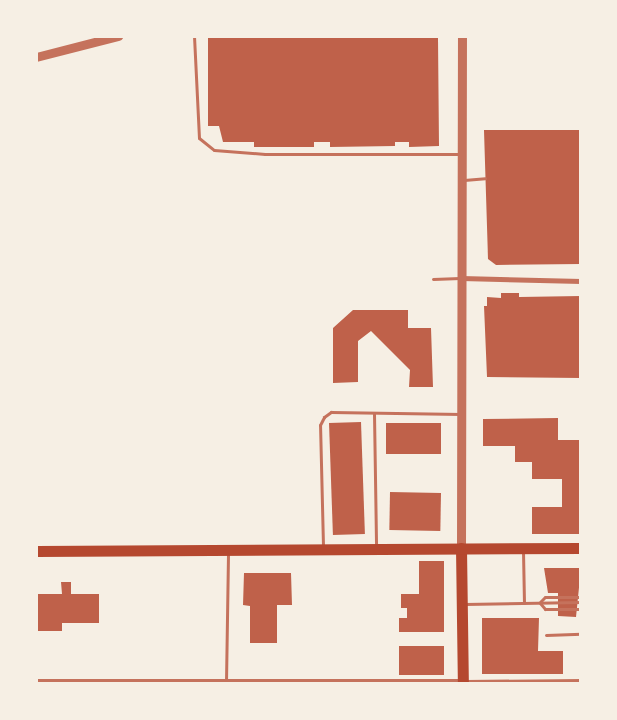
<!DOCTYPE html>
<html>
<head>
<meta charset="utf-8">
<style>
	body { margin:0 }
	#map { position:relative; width:617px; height:720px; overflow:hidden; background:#f6efe4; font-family:"Nunito Sans",sans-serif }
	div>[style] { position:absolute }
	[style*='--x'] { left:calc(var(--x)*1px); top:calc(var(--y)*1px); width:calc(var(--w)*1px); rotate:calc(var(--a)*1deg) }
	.building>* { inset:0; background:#bf614a; transform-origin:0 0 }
	.service>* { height:3px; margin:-1.5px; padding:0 1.5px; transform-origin:1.5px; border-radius:1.5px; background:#c5725c }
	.minor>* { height:5px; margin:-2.5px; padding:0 2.5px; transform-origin:2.5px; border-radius:2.5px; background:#c5725c }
	.tertiary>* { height:9px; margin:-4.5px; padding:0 4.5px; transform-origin:4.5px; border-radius:4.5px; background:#c5725c }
	.primary>* { height:11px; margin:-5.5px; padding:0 5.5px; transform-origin:5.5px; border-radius:5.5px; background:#b5482f }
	span { translate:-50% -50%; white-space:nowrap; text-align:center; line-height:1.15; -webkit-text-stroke:4px #f6efe4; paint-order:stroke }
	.frame { position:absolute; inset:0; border:38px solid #f6efe4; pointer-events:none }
</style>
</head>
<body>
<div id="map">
	<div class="building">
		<div style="clip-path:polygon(208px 36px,438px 38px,439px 146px,409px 147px,409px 142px,395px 142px,395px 146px,330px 147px,330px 142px,314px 142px,314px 147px,254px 147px,254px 142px,223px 142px,219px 126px,208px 126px)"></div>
		<div style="clip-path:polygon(484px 130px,581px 130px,581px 264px,496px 265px,488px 259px)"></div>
		<div style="clip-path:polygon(501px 293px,519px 293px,519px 297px,581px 296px,581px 378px,487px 377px,484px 306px,487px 306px,487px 297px,501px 298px)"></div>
		<div style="clip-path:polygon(353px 310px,408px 310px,408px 328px,431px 328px,433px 387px,409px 387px,410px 370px,371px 331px,358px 341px,358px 382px,333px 383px,333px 328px)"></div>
		<div style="clip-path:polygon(558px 418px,558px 440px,581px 440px,579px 534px,532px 534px,532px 507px,562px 507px,562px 479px,532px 479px,532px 462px,515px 462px,515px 446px,483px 446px,483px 419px)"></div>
		<div style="left:361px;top:422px;width:112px;height:32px;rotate:88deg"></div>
		<div style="left:441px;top:423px;width:31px;height:55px;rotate:90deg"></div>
		<div style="left:390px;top:492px;width:51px;height:38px;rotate:1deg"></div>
		<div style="clip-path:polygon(419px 561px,444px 561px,444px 632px,399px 632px,399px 618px,407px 618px,407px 608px,401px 608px,401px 594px,419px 594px)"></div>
		<div style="clip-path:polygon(544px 568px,581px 568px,576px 617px,558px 616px,558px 593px,548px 593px)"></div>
		<div style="clip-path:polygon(244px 573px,291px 573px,292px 605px,277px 605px,277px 643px,250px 643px,250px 606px,243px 605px)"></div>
		<div style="clip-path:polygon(61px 582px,71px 582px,71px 594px,99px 594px,99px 623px,62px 623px,62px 631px,36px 631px,36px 594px,62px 594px)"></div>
		<div style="clip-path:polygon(482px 618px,539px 618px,538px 651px,563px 651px,563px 674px,482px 674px)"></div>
		<div style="left:399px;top:646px;width:45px;height:29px"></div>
	</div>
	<div class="service">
		<div style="--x:194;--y:36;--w:102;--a:87.2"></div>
		<div style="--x:199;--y:138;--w:19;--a:39"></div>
		<div style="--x:214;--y:150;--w:51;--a:4.5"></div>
		<div style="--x:265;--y:154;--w:195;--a:0"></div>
		<div style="--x:464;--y:180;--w:21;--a:-5"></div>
		<div style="--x:433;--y:279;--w:27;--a:-2"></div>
		<div style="--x:374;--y:414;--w:132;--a:89.1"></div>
		<div style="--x:323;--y:546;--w:121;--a:-91.4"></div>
		<div style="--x:320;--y:425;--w:9;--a:-63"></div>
		<div style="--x:324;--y:417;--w:9;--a:-36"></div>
		<div style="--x:331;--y:412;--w:130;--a:0.9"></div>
		<div style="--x:523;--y:551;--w:52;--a:88.9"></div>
		<div style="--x:540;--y:602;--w:7;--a:-45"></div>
		<div style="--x:545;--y:597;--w:36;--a:0"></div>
		<div style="--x:540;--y:603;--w:8;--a:50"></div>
		<div style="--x:545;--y:609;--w:36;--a:0"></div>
		<div style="--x:465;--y:604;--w:116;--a:-1"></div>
		<div style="--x:546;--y:635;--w:35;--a:-2"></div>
		<div style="--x:466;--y:681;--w:115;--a:-0.5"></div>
		<div style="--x:226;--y:682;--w:128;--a:-89.1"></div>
	</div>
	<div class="minor">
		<div style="--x:461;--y:278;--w:120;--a:1.4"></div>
		<div style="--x:36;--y:681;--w:427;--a:0"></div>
	</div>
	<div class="tertiary">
		<div style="--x:36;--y:57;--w:85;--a:-14.4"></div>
		<div style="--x:461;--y:548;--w:512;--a:-89.89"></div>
	</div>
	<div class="primary">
		<div style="--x:461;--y:548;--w:136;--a:89.2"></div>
		<div style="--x:36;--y:551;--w:545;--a:-0.32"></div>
	</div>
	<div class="frame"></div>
</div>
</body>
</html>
